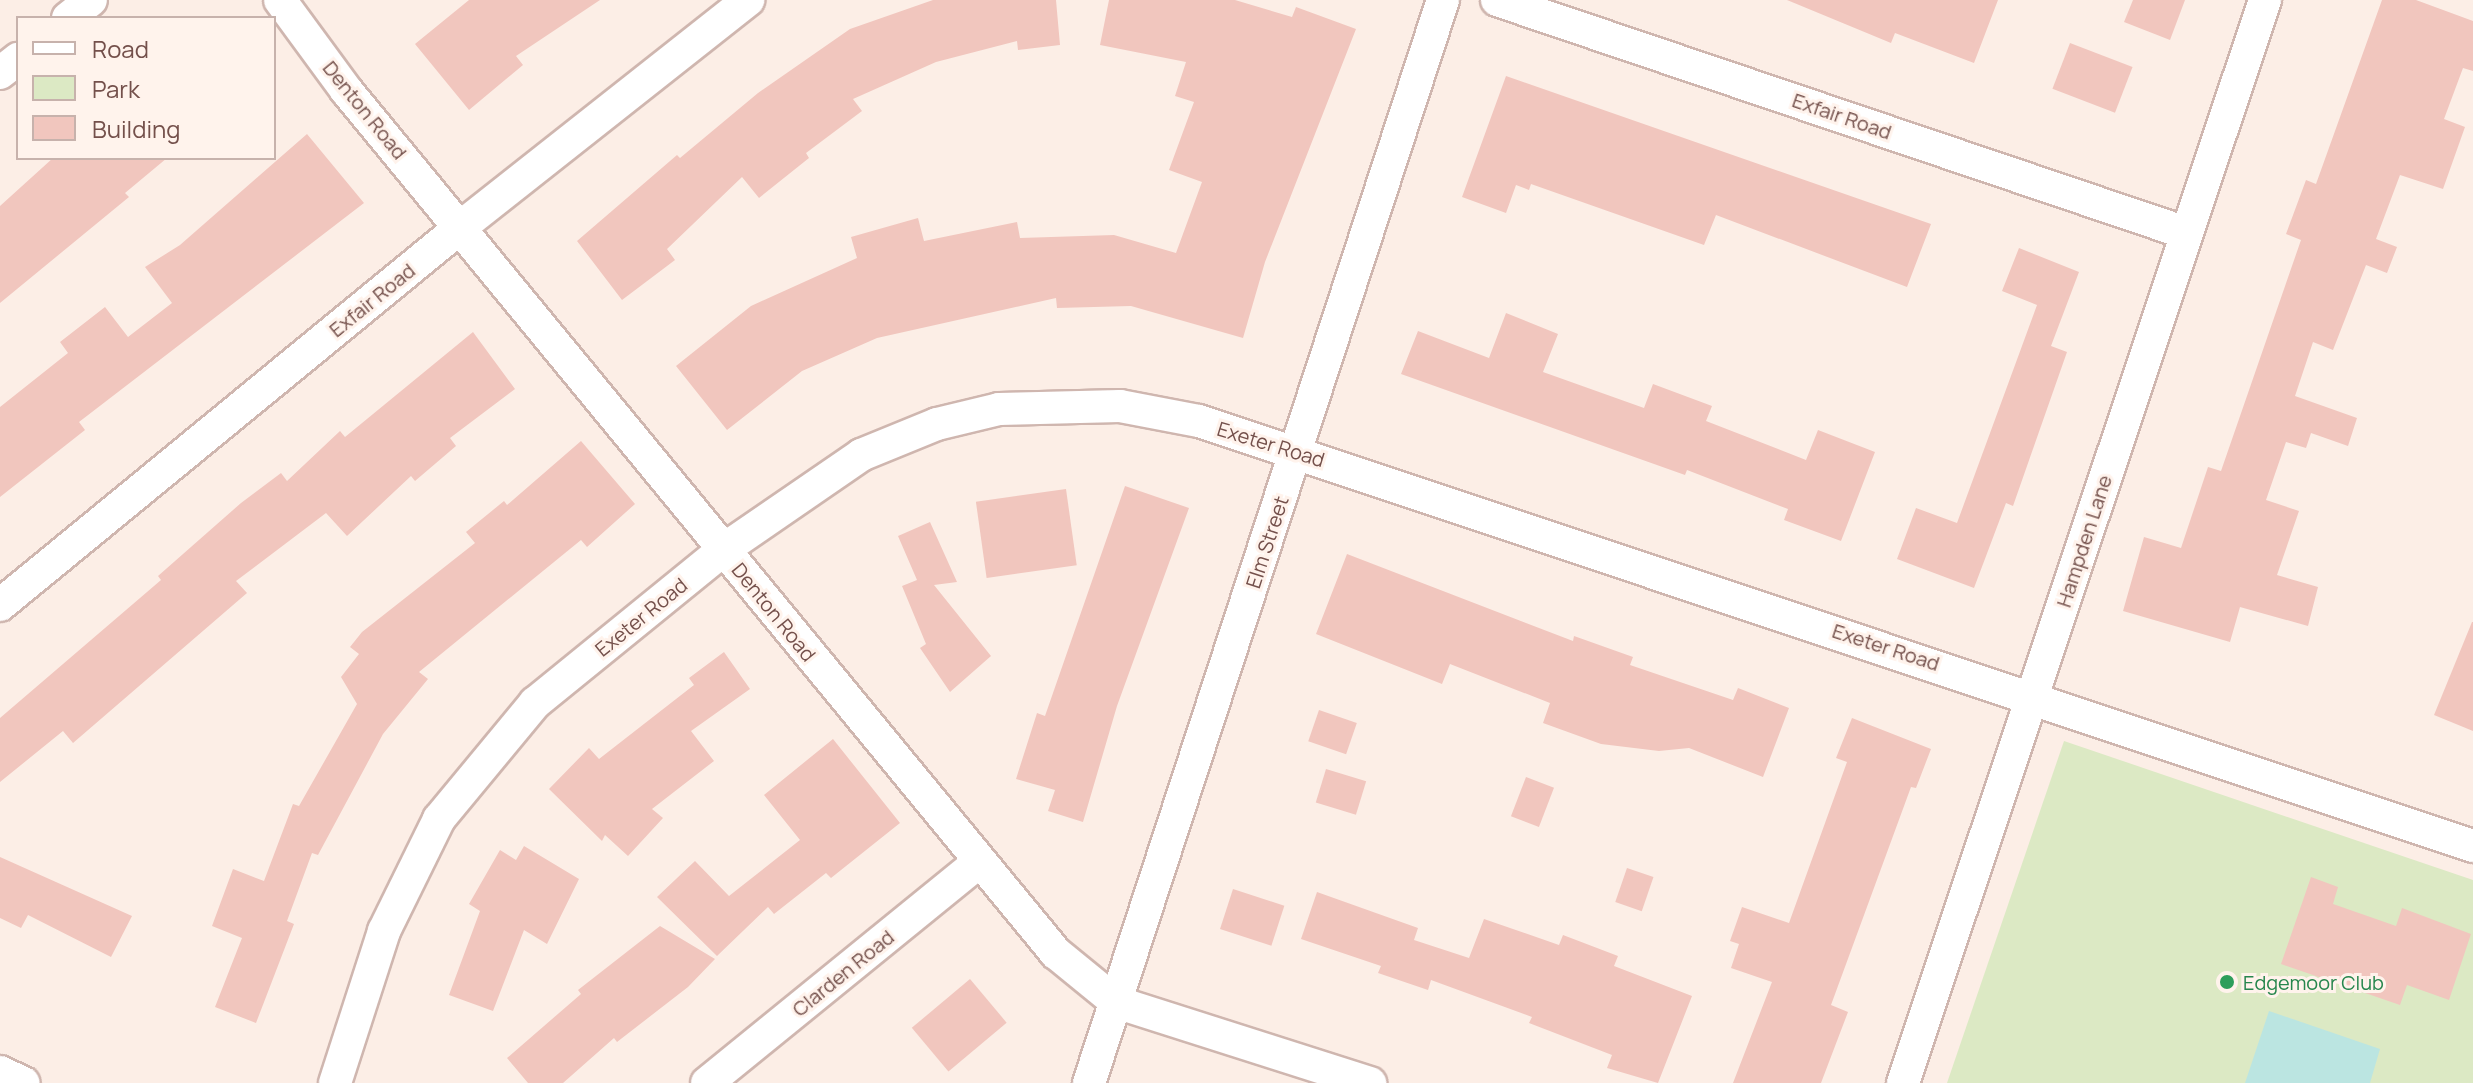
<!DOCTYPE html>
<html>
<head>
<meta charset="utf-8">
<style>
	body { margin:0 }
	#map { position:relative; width:2473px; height:1083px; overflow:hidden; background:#fceee6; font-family:Manrope,sans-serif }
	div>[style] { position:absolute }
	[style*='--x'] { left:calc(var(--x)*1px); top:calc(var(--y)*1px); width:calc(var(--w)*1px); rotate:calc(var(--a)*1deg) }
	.green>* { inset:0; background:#dce9c4 }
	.water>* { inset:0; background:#bbe5e1 }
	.building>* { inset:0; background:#f1c6be; transform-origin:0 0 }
	.roads { filter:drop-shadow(2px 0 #cfb6af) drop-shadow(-2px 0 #cfb6af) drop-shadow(0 2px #cfb6af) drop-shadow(0 -2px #cfb6af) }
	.minor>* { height:32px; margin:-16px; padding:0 16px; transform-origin:16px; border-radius:16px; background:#fff }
	.dots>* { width:22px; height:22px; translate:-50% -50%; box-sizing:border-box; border:4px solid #fff3ec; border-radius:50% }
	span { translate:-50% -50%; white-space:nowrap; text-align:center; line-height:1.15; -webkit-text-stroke:6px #fff3ec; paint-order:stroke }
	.street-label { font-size:20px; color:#74504b }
	.leisure-label { font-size:20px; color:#27864d }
	.left { translate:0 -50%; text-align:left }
	.legend { position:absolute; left:16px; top:16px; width:260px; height:144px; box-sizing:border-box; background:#fff3ec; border:2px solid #c7b2ac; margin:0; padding:10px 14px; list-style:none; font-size:24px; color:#74504b }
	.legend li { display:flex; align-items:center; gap:16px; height:40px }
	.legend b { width:40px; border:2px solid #c7b2ac }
</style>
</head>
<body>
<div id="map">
	<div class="green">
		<div style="clip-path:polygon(2064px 741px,2473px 880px,2473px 1083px,1947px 1083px)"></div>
	</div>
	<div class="water">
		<div style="clip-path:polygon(2269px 1011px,2380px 1049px,2370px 1083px,2245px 1083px)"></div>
	</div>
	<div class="building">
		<div style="clip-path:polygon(469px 0,600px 0,516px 56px,523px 65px,469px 110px,415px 44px)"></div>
		<div style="clip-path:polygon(933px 0,1056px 0,1060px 45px,1018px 50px,1017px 41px,936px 62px,853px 99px,862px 111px,806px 153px,809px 158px,759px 198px,742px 177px,667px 249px,675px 260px,622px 300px,577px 241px,677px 155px,680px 158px,758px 93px,850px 29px)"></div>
		<div style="clip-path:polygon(1109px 0,1235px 0,1292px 17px,1296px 7px,1356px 29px,1265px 262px,1243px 338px,1131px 306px,1057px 308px,1056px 298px,877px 338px,802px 371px,727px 430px,676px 366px,751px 306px,857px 258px,851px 237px,918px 218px,924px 241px,1017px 222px,1020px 238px,1114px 235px,1176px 253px,1202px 182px,1169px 170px,1194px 102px,1175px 96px,1186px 62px,1100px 45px)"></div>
		<div style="clip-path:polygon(1787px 0,1998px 0,1974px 63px,1895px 33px,1891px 43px)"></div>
		<div style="clip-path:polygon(2133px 0,2185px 0,2170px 40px,2124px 22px)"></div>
		<div style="clip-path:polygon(2382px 0,2416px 0,2473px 21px,2473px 71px,2463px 68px,2444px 119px,2465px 127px,2443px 189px,2400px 175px,2376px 239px,2397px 247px,2387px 273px,2366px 265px,2333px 350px,2313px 342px,2295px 396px,2357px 418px,2348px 446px,2311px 433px,2306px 448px,2286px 442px,2266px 500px,2299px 511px,2277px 575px,2318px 587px,2308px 626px,2240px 607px,2230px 642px,2123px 611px,2144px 537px,2181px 548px,2208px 467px,2221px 471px,2301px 240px,2286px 234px,2306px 180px,2316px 184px)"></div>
		<div style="left:2070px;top:43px;width:67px;height:49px;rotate:21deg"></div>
		<div style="clip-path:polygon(1506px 76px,1931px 224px,1907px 287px,1716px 215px,1704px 245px,1531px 184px,1529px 190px,1516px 185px,1506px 213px,1462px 197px)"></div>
		<div style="clip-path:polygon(307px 134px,364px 203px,79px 422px,85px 430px,0 497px,0 407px,68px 353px,60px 342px,105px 307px,128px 337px,172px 303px,145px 267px,180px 245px)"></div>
		<div style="clip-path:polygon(53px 158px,167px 158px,125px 193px,129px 197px,0 303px,0 206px)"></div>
		<div style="clip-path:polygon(2019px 248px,2079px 272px,2051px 346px,2067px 352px,2013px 506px,2006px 503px,1974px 588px,1897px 559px,1916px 508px,1957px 523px,2037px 305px,2002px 291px)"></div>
		<div style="clip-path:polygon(1506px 313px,1558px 334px,1543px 372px,1644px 408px,1653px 384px,1712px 406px,1706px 421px,1806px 460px,1818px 430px,1875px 452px,1841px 541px,1784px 520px,1788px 509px,1687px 470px,1685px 475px,1401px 374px,1418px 331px,1489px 358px)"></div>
		<div style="clip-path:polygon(473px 332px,515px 389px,450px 438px,456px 446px,415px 481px,411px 476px,347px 536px,326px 513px,236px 581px,247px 593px,73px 743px,63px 731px,0 782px,0 718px,161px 580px,158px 576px,241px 503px,281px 473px,287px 481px,340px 431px,345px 437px)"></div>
		<div style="clip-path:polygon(581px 441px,635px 504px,587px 547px,581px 540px,419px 672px,428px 679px,383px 734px,318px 855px,312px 853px,287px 921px,294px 924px,256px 1023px,215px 1007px,242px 938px,212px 926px,233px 869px,264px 881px,293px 804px,299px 806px,357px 704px,341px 677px,359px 654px,350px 647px,362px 632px,475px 543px,466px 532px,504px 501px,507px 505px)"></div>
		<div style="clip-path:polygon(1125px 486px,1189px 508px,1117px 706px,1083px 822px,1048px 811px,1055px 790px,1016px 779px,1037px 713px,1045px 716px)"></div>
		<div style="left:1066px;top:489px;width:77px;height:91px;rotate:82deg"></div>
		<div style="clip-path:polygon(930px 522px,957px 582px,934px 585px,991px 656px,950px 692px,920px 648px,926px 644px,902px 586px,917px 580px,898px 536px)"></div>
		<div style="clip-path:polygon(1347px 554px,1573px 641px,1574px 636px,1633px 657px,1630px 665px,1733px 700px,1738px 688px,1789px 708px,1763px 777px,1689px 748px,1659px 751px,1601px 744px,1543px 723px,1550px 703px,1450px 664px,1442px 684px,1316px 634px)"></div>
		<div style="clip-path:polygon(2472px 622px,2473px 622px,2473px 731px,2434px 715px)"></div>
		<div style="clip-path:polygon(724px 652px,750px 689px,691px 731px,714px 761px,652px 809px,663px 818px,628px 856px,605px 835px,602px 841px,549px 789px,589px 748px,599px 759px,694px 685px,689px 678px)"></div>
		<div style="left:1319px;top:710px;width:40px;height:33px;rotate:19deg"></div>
		<div style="clip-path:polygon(1852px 718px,1931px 749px,1916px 788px,1911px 787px,1831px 1005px,1848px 1012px,1821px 1083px,1733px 1083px,1772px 982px,1731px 968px,1739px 944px,1730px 941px,1742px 907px,1789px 923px,1847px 762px,1836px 758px)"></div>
		<div style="clip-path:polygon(833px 739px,900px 823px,831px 878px,826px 873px,774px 914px,768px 907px,717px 956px,657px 897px,695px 861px,729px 896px,800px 840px,764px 795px)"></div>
		<div style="left:1326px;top:769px;width:42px;height:35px;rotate:17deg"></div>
		<div style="left:1526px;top:777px;width:30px;height:42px;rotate:21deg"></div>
		<div style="clip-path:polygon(524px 846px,579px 879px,547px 944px,524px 930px,493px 1011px,449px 995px,480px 911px,469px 904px,500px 850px,516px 860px)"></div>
		<div style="clip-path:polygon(0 857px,132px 916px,111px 957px,28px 915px,21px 928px,0 918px)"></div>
		<div style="left:1627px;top:868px;width:28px;height:36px;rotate:19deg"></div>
		<div style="clip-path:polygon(2311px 877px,2338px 887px,2333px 904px,2396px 926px,2402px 908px,2471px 934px,2449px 1000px,2407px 985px,2400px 1005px,2281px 964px)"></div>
		<div style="left:1233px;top:889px;width:54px;height:42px;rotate:18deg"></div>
		<div style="clip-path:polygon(1317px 892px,1418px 928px,1414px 940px,1469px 958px,1484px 919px,1559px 945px,1563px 935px,1618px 956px,1614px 966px,1692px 996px,1658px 1083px,1607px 1068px,1612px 1055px,1529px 1023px,1532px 1017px,1431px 980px,1428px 990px,1378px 973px,1381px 966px,1301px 939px)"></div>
		<div style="clip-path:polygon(660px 926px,715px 959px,688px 987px,617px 1042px,614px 1038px,563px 1083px,528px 1083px,507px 1058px,581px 994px,578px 990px)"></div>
		<div style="left:970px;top:979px;width:57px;height:76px;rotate:50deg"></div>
	</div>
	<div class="roads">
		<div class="minor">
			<div style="--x:280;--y:0;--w:112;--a:53.7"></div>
			<div style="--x:346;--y:90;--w:1118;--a:50.56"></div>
			<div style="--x:1056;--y:953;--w:77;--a:39.2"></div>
			<div style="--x:1116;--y:1002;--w:267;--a:17.7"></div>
			<div style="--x:1497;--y:0;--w:727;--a:18.68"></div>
			<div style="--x:68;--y:18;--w:29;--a:-38"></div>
			<div style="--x:0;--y:73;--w:23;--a:-38"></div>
			<div style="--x:0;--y:605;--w:598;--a:-39.36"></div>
			<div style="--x:462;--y:226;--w:365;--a:-38.3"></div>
			<div style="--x:0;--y:1072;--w:26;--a:25"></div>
			<div style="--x:335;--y:1083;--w:160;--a:-72.1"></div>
			<div style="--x:384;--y:931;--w:125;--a:-63.8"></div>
			<div style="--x:439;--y:819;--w:151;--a:-50.4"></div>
			<div style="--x:535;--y:703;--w:242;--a:-39.1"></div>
			<div style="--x:723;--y:550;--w:168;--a:-34.5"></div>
			<div style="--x:861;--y:455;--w:82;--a:-22.2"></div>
			<div style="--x:937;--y:424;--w:64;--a:-13.6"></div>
			<div style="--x:999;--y:409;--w:121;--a:-1.4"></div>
			<div style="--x:1120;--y:406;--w:80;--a:10.8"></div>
			<div style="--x:1199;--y:421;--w:1343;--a:18.45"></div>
			<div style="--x:707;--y:1083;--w:350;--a:-39.1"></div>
			<div style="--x:1089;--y:1083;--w:1139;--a:-71.9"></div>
			<div style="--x:1903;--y:1083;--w:1142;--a:-71.52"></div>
		</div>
	</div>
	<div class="dots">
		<div style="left:2227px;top:982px;background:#2e9e5b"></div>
	</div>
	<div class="street-label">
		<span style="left:365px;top:110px;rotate:51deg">Denton Road</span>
		<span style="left:1842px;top:116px;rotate:19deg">Exfair Road</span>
		<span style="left:372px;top:300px;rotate:-39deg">Exfair Road</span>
		<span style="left:1271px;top:444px;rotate:17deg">Exeter Road</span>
		<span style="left:2084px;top:541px;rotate:-72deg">Hampden Lane</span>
		<span style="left:1267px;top:542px;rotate:-72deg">Elm Street</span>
		<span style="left:774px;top:612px;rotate:51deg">Denton Road</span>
		<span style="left:641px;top:617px;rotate:-39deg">Exeter Road</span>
		<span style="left:1886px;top:647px;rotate:18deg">Exeter Road</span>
		<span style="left:843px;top:973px;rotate:-39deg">Clarden Road</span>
	</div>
	<div class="leisure-label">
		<span class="left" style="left:2243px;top:982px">Edgemoor Club</span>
	</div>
	<ul class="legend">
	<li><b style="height:10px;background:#fff"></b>Road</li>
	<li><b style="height:22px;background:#dce9c4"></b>Park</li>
	<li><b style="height:22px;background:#f1c6be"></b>Building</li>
	</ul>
</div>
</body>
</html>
